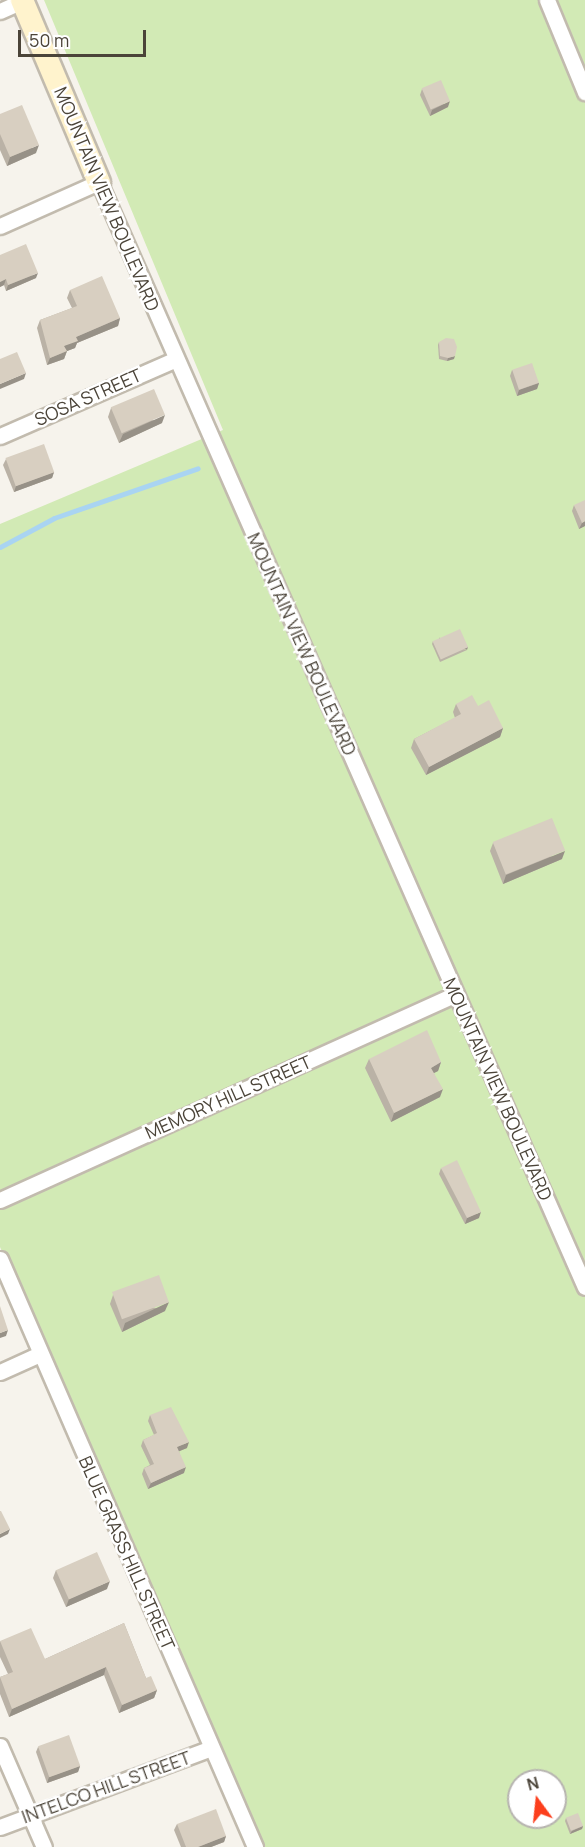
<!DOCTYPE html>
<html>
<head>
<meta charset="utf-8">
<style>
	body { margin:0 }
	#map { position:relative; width:585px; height:1847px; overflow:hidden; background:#f6f3ec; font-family:Manrope,sans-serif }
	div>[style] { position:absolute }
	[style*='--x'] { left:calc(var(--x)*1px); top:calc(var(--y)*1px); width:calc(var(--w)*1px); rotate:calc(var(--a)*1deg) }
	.green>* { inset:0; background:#d2eab5 }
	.stream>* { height:5px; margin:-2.5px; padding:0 2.5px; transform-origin:2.5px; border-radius:2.5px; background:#a9d4f2 }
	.roads { filter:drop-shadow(2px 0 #c2bbae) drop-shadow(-2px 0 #c2bbae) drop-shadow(0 2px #c2bbae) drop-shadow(0 -2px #c2bbae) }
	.street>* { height:15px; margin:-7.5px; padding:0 7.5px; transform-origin:7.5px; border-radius:7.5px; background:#fff }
	.secondary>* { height:22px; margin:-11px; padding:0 11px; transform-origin:11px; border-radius:11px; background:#fff3cd }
	.wall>* { inset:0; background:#bab2a6 }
	.shaded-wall>* { inset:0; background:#979187; transform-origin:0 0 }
	.building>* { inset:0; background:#d8cfc1; transform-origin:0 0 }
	span { translate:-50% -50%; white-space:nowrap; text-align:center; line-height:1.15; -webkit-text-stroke:5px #fff; paint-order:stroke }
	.street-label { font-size:18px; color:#4b4439 }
	.north { position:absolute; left:507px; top:1769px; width:60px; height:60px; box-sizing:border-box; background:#fff; border:2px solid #b7b4b0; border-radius:50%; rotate:345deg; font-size:16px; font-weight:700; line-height:24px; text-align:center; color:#4b4439 }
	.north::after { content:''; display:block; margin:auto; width:21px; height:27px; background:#fc3f1d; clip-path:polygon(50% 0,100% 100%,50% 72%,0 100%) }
	.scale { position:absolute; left:18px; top:30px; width:128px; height:27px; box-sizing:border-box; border:3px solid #4b4439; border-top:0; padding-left:8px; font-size:18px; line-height:21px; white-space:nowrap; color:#4b4439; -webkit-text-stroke:4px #fff; paint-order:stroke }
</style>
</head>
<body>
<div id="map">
	<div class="green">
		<div style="clip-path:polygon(evenodd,44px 0,585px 0,585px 1847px,257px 1847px,0 1247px,0 524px,223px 430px,44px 0,519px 1781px,555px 1781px,555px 1817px,519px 1817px,519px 1781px)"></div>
	</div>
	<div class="stream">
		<div style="--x:0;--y:547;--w:61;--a:-28.2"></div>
		<div style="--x:54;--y:518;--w:152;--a:-19.1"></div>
	</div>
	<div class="roads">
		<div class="street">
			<div style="--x:547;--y:0;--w:100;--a:67.6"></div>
			<div style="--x:0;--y:11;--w:27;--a:-24"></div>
			<div style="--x:0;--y:226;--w:108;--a:-24"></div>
			<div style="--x:99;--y:182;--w:1207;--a:66.26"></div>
			<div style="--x:0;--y:436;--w:192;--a:-23.6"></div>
			<div style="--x:0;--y:1200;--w:500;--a:-24.31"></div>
			<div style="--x:0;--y:1259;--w:641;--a:66.55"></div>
			<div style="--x:0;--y:1372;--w:44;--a:-24.2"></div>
			<div style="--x:0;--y:1746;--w:110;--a:66.5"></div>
			<div style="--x:0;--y:1827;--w:225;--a:-20.5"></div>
		</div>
		<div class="secondary">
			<div style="--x:22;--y:0;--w:198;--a:67.1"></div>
		</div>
	</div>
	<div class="wall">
		<div style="clip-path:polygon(422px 89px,448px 107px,430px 116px,420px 95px)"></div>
		<div style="clip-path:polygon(0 114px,36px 153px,7px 166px,0 150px)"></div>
		<div style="clip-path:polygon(0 255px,36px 278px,6px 291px,4px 285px,0 287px)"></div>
		<div style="clip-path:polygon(70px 290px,120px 318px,118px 326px,77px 343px,75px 348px,67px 351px,64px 359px,47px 365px,37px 328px,40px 320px,72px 308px,67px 298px)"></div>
		<div style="clip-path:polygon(439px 342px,454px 359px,447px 361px,439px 359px,438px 345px)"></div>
		<div style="clip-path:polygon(512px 370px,539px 383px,537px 389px,517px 396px,510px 376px)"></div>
		<div style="clip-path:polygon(111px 408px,162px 423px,119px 443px,108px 417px)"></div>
		<div style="clip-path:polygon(6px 459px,54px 472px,52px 478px,14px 492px,3px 465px)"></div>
		<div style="clip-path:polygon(574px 505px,585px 526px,579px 529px,572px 511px)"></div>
		<div style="clip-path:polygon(433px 641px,467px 650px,440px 662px,432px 644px)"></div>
		<div style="clip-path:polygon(456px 704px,478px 706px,503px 728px,500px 737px,426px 775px,411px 748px,414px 739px,455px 718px,453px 712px)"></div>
		<div style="clip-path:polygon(493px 843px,562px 859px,503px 884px,490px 851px)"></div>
		<div style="clip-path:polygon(369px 1059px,441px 1062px,438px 1071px,434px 1073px,440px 1097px,391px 1122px,365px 1068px)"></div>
		<div style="clip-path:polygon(441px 1168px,479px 1218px,465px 1224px,439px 1174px)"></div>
		<div style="clip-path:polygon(113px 1295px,165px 1311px,122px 1332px,110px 1304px)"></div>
		<div style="clip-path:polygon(150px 1415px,187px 1448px,179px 1451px,184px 1473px,148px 1489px,142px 1474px,144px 1468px,150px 1465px,141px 1446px,143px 1440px,154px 1435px,148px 1421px)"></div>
		<div style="clip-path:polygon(56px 1570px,107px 1589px,66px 1607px,53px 1578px)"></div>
		<div style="clip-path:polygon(124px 1623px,146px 1678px,157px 1690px,154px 1698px,119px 1713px,104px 1675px,9px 1717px,0 1694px,0 1677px,8px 1674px,0 1657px,0 1641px,45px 1659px)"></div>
		<div style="clip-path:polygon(38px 1747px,80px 1766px,78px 1772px,47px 1783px,36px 1752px)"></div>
		<div style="clip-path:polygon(566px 1818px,583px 1826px,582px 1829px,570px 1834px,565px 1821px)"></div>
		<div style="clip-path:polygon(177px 1824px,226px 1836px,224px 1842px,211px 1847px,181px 1847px,174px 1830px)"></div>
	</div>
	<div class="shaded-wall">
		<div style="clip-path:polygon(450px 101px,448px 107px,430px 116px,432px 110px)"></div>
		<div style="clip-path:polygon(39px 145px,36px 153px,7px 166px,10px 157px)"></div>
		<div style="clip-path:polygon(38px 273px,36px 278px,6px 291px,8px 285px)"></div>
		<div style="clip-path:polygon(6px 279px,4px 285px,0 287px,0 282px)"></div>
		<div style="clip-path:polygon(120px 318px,118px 326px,77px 343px,75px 348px,62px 353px,64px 346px,76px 337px)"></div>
		<div style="clip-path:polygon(67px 351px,64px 359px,47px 365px,50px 358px)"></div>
		<div style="clip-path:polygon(455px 356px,454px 359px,447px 361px,448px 358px)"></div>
		<div style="clip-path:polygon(26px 373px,24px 379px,0 389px,0 384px)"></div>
		<div style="clip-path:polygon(539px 383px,537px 389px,517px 396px,519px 390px)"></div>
		<div style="clip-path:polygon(165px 415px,162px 423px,119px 443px,123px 434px)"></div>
		<div style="clip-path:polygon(54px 472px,52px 478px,14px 492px,16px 486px)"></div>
		<div style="clip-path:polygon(585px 521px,585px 526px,579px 529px,582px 523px)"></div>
		<div style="left:468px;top:647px;width:3px;height:30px;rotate:108deg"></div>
		<div style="clip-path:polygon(503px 728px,500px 737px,426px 775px,429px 767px)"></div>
		<div style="clip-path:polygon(565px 851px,562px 859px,503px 884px,506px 875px)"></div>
		<div style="clip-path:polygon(441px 1062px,438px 1071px,428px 1076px,431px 1068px)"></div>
		<div style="clip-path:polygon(443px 1089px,440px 1097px,391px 1122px,394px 1113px)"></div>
		<div style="clip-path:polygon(481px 1212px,479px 1218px,465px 1224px,467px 1218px)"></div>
		<div style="clip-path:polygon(169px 1302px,165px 1311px,122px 1332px,125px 1323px)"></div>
		<div style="clip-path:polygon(8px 1330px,6px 1336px,0 1338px,0 1333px)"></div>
		<div style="clip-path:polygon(189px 1442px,187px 1448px,175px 1453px,177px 1447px)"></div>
		<div style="clip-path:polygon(186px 1467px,184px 1473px,148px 1489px,151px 1483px)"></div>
		<div style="clip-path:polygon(10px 1529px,8px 1534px,0 1538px,0 1534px)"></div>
		<div style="clip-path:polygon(110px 1581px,107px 1589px,66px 1607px,69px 1599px)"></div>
		<div style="clip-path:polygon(106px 1667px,104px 1675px,9px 1717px,12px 1709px)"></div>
		<div style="clip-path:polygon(157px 1690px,154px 1698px,119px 1713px,122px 1705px)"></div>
		<div style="clip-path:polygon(80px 1766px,78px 1772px,47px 1783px,49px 1777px)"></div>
		<div style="clip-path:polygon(583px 1826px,582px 1829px,570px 1834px,572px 1831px)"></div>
		<div style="clip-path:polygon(226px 1836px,224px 1842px,211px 1847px,198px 1847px)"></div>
	</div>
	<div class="building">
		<div style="left:441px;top:80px;width:23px;height:21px;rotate:67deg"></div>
		<div style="clip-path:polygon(22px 105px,39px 145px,10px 157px,0 134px,0 114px)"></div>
		<div style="clip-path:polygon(26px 244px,38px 273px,8px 285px,6px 279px,0 282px,0 255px)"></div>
		<div style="clip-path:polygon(102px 276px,120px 318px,76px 337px,78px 341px,64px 346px,67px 351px,50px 358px,40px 320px,77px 306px,70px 290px)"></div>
		<div style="clip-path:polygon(446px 338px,454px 339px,457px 347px,455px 356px,448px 358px,440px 356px,439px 342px)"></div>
		<div style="clip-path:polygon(17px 352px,26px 373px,0 384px,0 359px)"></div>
		<div style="left:532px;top:363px;width:21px;height:21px;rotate:71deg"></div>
		<div style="left:154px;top:389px;width:28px;height:47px;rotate:67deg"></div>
		<div style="left:44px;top:444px;width:30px;height:41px;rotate:70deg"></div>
		<div style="clip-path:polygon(585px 500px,585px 521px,582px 523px,574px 505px)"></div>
		<div style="left:460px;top:629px;width:20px;height:30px;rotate:66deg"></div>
		<div style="clip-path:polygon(472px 695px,478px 706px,489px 700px,503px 728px,429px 767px,414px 739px,461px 714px,456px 704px)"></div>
		<div style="left:552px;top:818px;width:35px;height:64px;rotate:68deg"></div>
		<div style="clip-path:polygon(427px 1030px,441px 1062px,431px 1068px,443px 1089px,394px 1113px,369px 1059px)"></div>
		<div style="clip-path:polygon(457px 1160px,481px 1212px,467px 1218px,441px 1168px)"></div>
		<div style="left:159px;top:1275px;width:29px;height:50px;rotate:70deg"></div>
		<div style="clip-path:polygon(0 1306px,8px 1330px,0 1333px)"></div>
		<div style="clip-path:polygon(171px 1407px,189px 1442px,177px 1447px,186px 1467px,151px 1483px,144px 1468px,154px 1464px,143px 1440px,157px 1433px,150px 1415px)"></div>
		<div style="clip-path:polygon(0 1511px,1px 1511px,10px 1529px,0 1534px)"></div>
		<div style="left:97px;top:1552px;width:32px;height:45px;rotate:66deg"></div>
		<div style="clip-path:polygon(124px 1623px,146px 1678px,151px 1676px,157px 1690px,122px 1705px,106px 1667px,12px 1709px,0 1677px,13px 1672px,0 1641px,31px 1628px,45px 1659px)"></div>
		<div style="left:69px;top:1735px;width:33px;height:33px;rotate:70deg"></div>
		<div style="clip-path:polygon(216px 1809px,226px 1836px,198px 1847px,186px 1847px,177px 1824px)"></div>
		<div style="left:578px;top:1813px;width:14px;height:13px;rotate:69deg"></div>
	</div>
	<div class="street-label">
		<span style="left:107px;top:199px;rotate:67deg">MOUNTAIN VIEW BOULEVARD</span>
		<span style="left:88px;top:397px;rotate:-24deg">SOSA STREET</span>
		<span style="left:302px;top:644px;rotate:66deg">MOUNTAIN VIEW BOULEVARD</span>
		<span style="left:498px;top:1089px;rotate:66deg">MOUNTAIN VIEW BOULEVARD</span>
		<span style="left:228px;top:1097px;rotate:-24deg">MEMORY HILL STREET</span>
		<span style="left:127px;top:1553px;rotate:66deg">BLUE GRASS HILL STREET</span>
		<span style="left:106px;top:1787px;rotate:-20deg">INTELCO HILL STREET</span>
	</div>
	<div class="north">N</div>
	<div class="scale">50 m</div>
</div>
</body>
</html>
